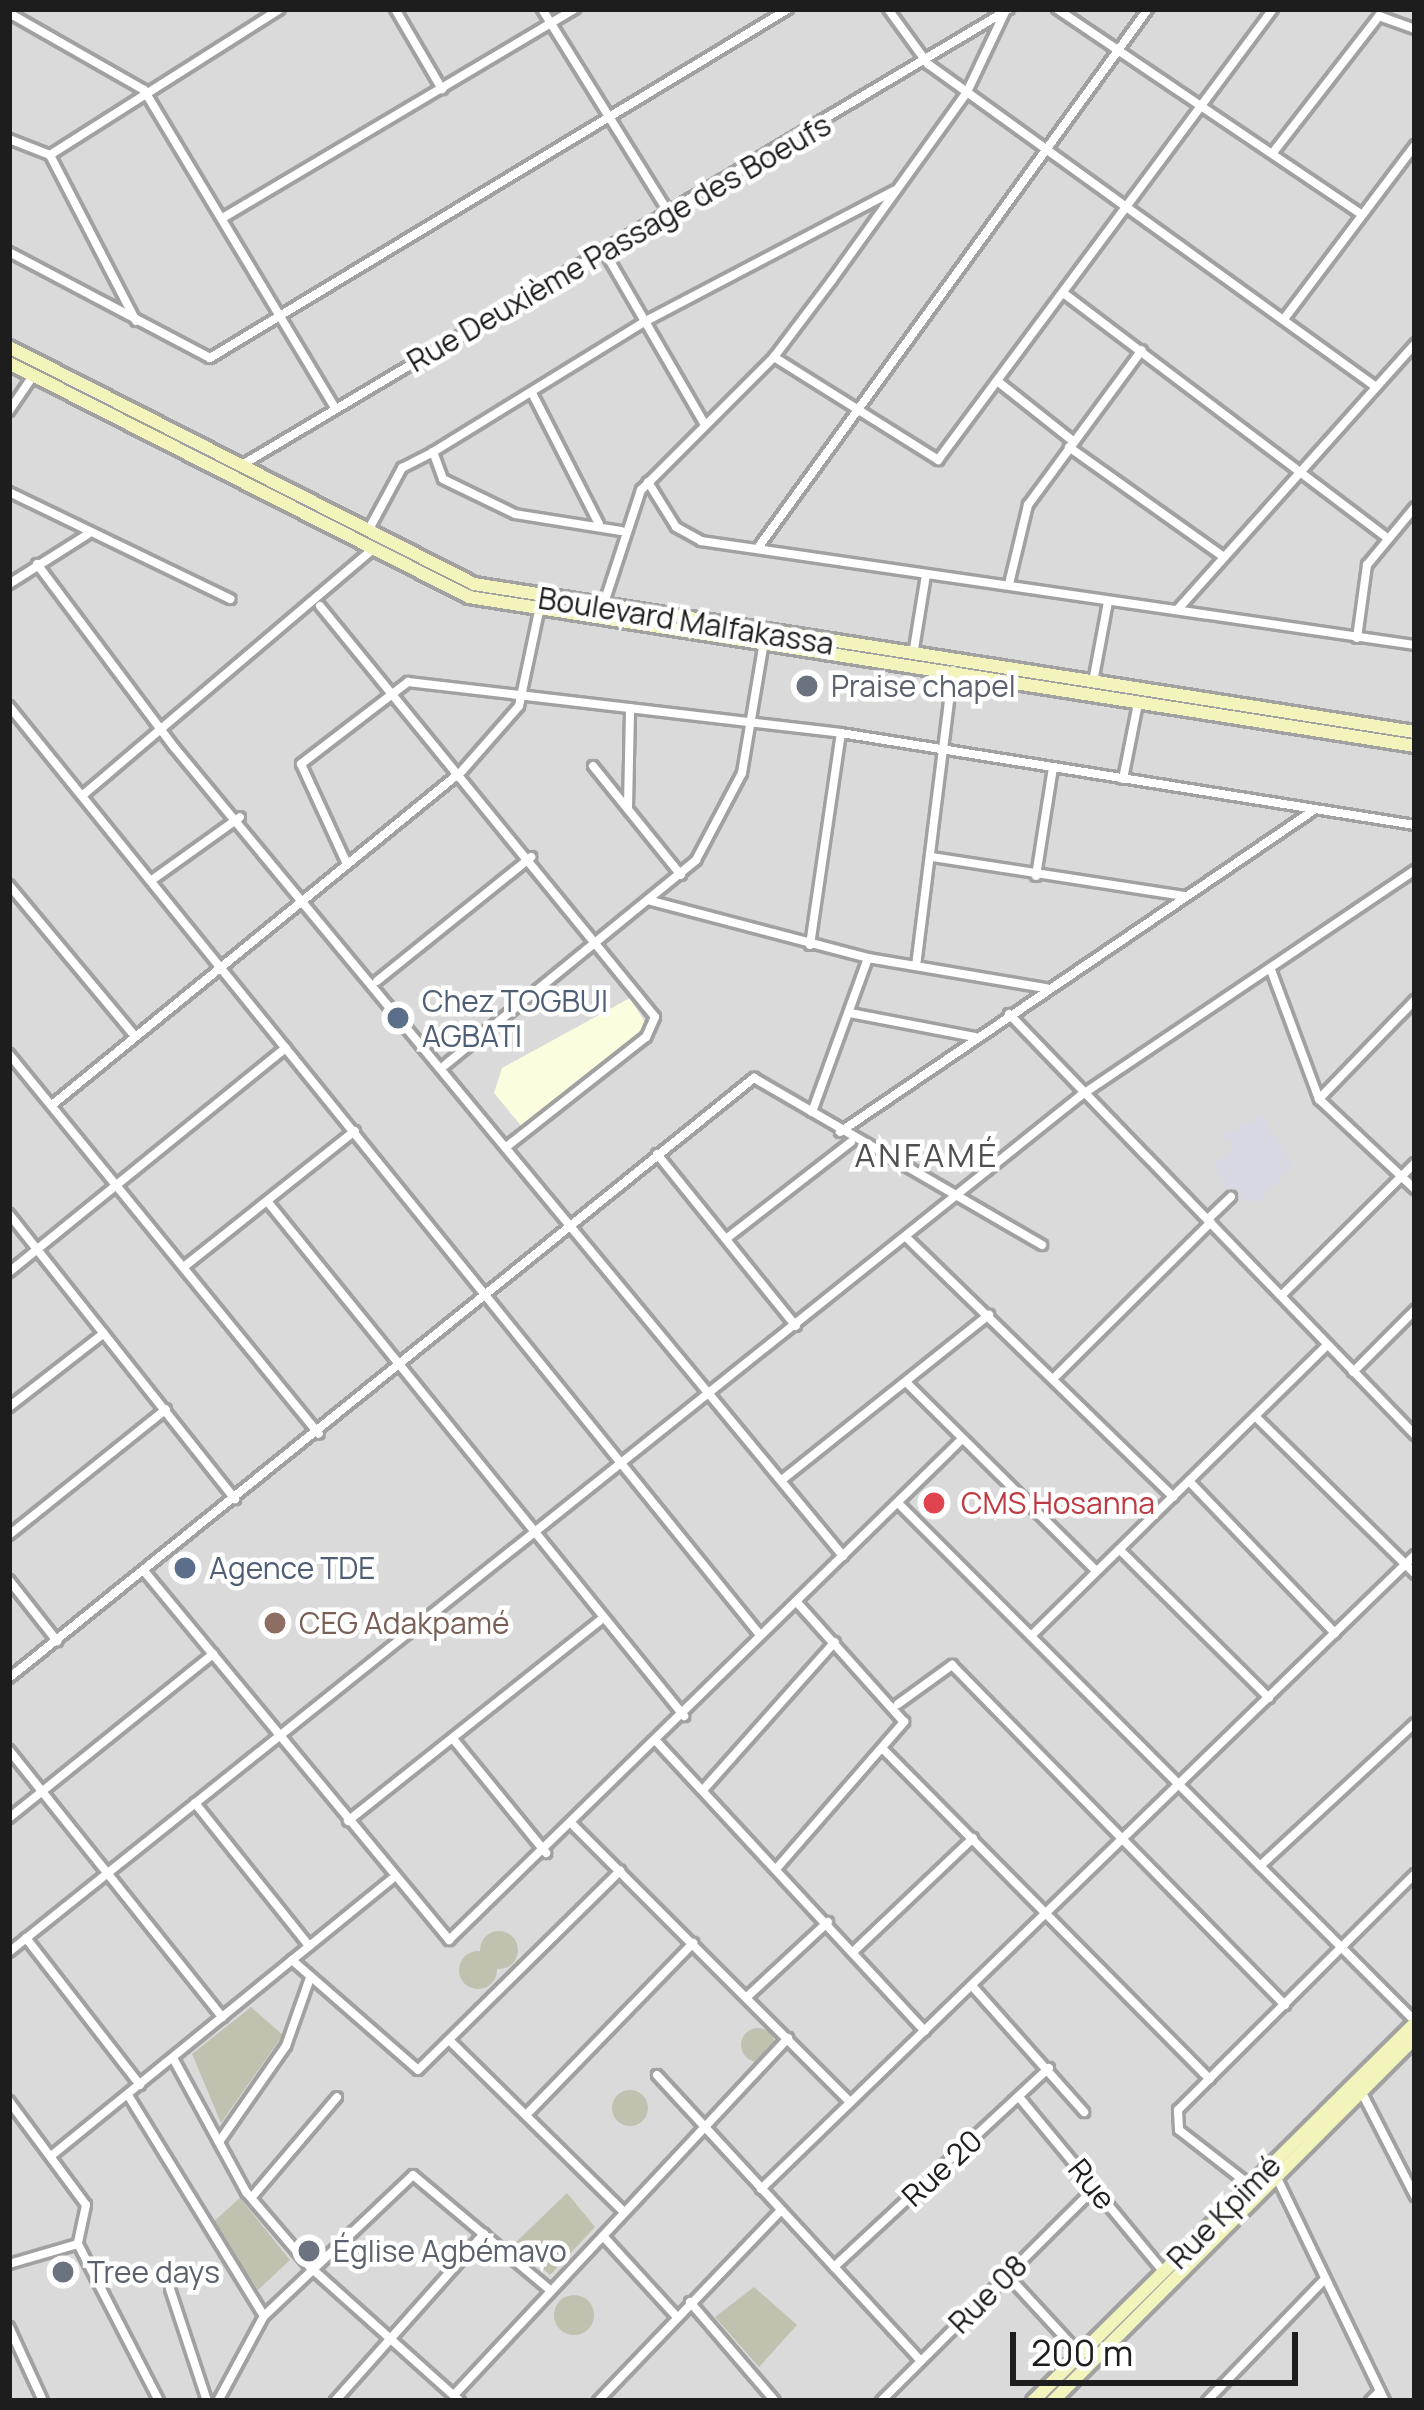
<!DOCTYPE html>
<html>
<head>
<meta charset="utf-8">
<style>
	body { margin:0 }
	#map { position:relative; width:1424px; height:2410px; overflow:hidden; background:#edeae4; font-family:Manrope,sans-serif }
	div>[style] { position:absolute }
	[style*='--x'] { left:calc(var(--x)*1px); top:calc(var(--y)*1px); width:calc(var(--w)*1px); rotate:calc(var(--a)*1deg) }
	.residential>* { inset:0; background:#dbdada; transform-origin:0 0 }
	.education>* { inset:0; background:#fcfcde }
	.construction>* { inset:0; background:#c1c1b0 }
	.round { border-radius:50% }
	.plaza>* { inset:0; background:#d8d8e3 }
	.roads { filter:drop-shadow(3px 0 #a1a1a1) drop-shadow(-3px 0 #a1a1a1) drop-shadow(0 3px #a1a1a1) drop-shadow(0 -3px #a1a1a1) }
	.minor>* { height:8px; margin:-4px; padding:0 4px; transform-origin:4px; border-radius:4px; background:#fff }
	.secondary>* { height:12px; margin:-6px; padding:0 6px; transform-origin:6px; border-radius:6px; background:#f2f4bb }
	.dots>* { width:33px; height:33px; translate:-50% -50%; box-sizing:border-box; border:6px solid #fff; border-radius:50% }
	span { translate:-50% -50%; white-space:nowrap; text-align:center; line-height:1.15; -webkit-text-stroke:9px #fff; paint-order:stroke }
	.street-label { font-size:30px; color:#1d1d1d }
	.worship-label { font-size:30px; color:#5b616d }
	.left { translate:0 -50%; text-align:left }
	.service-label { font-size:30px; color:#4e5e75 }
	.health-label { font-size:30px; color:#be3a42 }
	.education-label { font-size:30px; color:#785e54 }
	.neighbourhood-label { font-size:33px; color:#505050; letter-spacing:3px }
	.frame { position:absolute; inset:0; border:12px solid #1d1d1d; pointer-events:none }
	.scale { position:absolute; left:1010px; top:2332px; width:288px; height:54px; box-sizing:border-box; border:6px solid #1d1d1d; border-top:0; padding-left:15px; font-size:36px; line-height:42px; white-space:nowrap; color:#1d1d1d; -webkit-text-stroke:9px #fff; paint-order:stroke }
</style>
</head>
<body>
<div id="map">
	<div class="residential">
		<div style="left:9px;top:9px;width:1406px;height:2392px"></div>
	</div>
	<div class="education">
		<div style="clip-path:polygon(630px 998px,648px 1027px,523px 1128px,494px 1093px,502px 1068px)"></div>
	</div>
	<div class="construction">
		<div class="round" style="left:480px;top:1931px;width:38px;height:38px"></div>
		<div class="round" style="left:459px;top:1951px;width:38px;height:38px"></div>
		<div style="clip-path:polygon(251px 2007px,283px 2035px,221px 2123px,192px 2054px)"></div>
		<div class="round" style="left:741px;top:2028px;width:34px;height:34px"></div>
		<div class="round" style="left:612px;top:2090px;width:36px;height:36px"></div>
		<div style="clip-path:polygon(567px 2193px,595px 2227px,550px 2275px,514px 2244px)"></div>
		<div style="clip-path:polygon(240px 2198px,290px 2260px,258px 2290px,212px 2223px)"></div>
		<div style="clip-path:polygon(754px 2287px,797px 2325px,759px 2367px,715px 2317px)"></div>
		<div class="round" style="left:554px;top:2295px;width:40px;height:40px"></div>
	</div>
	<div class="plaza">
		<div style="clip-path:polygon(1262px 1116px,1293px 1166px,1257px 1202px,1231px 1197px,1214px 1165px,1234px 1145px,1222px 1137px)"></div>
	</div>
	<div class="roads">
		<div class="minor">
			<div style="--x:395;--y:9;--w:93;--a:59.6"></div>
			<div style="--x:542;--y:9;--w:237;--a:58.1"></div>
			<div style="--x:888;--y:9;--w:68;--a:54"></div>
			<div style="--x:928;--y:64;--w:552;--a:35.79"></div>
			<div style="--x:1057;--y:9;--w:368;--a:34"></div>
			<div style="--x:9;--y:13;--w:155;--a:29.7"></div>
			<div style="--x:144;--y:90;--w:372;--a:59"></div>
			<div style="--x:9;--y:139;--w:44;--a:21.3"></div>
			<div style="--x:1275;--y:150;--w:170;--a:-52.2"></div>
			<div style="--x:1379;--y:16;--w:38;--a:20"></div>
			<div style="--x:226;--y:216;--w:406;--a:-30.7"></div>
			<div style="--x:603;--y:249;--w:203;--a:59.9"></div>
			<div style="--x:9;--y:252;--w:227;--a:27.8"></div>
			<div style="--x:210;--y:358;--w:675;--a:-31.12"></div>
			<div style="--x:1066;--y:295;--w:401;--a:37.1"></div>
			<div style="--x:1284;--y:319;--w:218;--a:-53"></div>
			<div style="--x:136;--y:321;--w:187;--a:-117.4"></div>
			<div style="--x:50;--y:155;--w:272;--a:-32.4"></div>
			<div style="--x:774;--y:357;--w:194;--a:32.1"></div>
			<div style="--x:938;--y:460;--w:562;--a:-53.4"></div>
			<div style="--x:1001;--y:384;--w:92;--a:38.4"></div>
			<div style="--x:532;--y:393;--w:147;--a:62.9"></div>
			<div style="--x:9;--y:411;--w:42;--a:-55.6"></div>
			<div style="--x:1069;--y:447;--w:190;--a:35.4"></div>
			<div style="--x:242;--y:465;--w:892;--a:-30.73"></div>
			<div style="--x:648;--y:482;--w:53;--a:58.1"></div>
			<div style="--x:676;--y:527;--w:29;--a:29"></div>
			<div style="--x:701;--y:541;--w:722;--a:8.29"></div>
			<div style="--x:9;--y:492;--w:246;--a:25.8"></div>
			<div style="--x:368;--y:531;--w:72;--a:-61.6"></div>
			<div style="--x:402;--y:468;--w:33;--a:-27"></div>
			<div style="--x:621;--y:531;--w:107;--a:-170.9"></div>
			<div style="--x:515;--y:514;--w:80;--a:-154.1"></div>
			<div style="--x:443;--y:479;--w:29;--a:-110"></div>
			<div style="--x:433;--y:452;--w:248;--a:-31.6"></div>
			<div style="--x:644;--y:322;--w:282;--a:-27.7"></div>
			<div style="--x:760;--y:545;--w:662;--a:-54.1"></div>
			<div style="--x:37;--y:564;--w:229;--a:53.2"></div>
			<div style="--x:174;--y:747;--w:1050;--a:50.41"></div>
			<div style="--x:9;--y:584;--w:93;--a:-32.3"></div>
			<div style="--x:1009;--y:584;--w:81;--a:-76.5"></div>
			<div style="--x:1028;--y:505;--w:192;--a:-53.7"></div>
			<div style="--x:604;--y:603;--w:119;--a:-71.9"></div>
			<div style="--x:641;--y:490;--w:188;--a:-45"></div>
			<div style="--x:774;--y:357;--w:96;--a:-53"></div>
			<div style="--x:832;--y:280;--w:231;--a:-54.3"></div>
			<div style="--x:967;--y:92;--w:86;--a:-64.6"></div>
			<div style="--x:320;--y:606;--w:530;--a:50.82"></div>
			<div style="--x:655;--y:1017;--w:22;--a:114"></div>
			<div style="--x:646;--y:1037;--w:174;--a:141.8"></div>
			<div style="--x:1178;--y:609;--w:356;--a:-48.2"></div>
			<div style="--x:1357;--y:638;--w:74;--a:-82.2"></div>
			<div style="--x:1367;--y:565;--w:75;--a:-50.4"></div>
			<div style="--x:913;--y:655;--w:81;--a:-80.8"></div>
			<div style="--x:1093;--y:682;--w:81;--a:-79.4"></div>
			<div style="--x:9;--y:706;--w:1195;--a:51.05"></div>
			<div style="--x:593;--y:766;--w:140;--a:51.1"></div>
			<div style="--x:1123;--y:779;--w:77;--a:-78.8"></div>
			<div style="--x:83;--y:795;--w:379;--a:-40.3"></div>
			<div style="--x:628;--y:807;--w:99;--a:-88.8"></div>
			<div style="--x:932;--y:857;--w:256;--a:8.8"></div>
			<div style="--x:347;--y:864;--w:110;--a:-114.7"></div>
			<div style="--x:301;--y:764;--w:135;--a:-37.5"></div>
			<div style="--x:408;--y:682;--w:436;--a:6.7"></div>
			<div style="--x:841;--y:733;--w:581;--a:9.11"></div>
			<div style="--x:1036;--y:876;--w:110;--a:-81.1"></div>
			<div style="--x:152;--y:880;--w:108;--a:-35.6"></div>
			<div style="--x:9;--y:885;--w:195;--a:50.2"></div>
			<div style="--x:651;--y:901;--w:224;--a:14.7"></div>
			<div style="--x:868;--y:958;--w:181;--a:9.6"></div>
			<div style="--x:810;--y:945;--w:214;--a:-81.7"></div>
			<div style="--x:916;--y:966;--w:298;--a:-82.9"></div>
			<div style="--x:1271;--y:970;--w:138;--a:69.6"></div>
			<div style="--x:1319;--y:1099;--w:132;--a:43.2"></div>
			<div style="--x:377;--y:981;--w:198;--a:-38.8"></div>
			<div style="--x:850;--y:1013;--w:127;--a:10.9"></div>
			<div style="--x:1009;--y:1014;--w:585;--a:46.04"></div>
			<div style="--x:9;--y:1054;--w:490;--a:50.8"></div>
			<div style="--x:445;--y:1065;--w:324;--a:-39.2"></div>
			<div style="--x:696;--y:860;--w:98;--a:-62.1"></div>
			<div style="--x:742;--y:773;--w:133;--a:-80.5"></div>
			<div style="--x:1319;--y:1099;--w:138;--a:-45.9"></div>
			<div style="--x:52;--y:1105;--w:529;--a:-39.17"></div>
			<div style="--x:462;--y:771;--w:86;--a:-48.8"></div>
			<div style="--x:519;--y:706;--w:102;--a:-78.1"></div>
			<div style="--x:812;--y:1112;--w:164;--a:-70"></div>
			<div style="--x:840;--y:1132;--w:573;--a:-34.19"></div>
			<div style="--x:657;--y:1154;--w:221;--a:51.1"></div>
			<div style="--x:267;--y:1201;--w:663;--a:51"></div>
			<div style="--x:9;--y:1214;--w:364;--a:51.6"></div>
			<div style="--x:1208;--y:1219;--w:32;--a:-44"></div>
			<div style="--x:726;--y:1239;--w:158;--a:-37.8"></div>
			<div style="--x:908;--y:1239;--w:370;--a:44.2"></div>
			<div style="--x:185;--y:1266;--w:217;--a:-38.5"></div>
			<div style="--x:9;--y:1272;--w:356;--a:-39"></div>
			<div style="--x:1282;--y:1295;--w:187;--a:-44.8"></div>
			<div style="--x:1353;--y:1372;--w:88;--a:-45"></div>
			<div style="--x:1054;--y:1378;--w:221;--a:-44.8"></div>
			<div style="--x:906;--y:1382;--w:268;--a:44.8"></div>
			<div style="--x:9;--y:1407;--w:120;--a:-37.9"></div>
			<div style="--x:1255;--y:1416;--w:225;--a:44.6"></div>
			<div style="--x:782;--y:1480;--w:265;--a:-38.6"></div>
			<div style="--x:1189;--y:1481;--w:211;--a:46.2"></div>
			<div style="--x:899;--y:1504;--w:730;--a:45.06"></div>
			<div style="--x:9;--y:1535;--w:201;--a:-38.7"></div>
			<div style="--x:1120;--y:1550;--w:210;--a:44.8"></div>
			<div style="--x:144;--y:1571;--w:479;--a:50.4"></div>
			<div style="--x:449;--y:1940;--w:714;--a:-44.32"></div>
			<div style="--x:9;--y:1580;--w:78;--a:51.8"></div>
			<div style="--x:1031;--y:1636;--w:415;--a:-44.5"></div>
			<div style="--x:9;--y:1678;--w:957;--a:-38.85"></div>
			<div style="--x:754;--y:1078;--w:333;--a:30.1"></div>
			<div style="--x:898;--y:1704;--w:67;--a:-35.8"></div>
			<div style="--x:952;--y:1665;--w:476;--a:45.6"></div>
			<div style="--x:454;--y:1740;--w:146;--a:50.8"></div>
			<div style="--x:657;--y:1742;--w:394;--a:47.2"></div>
			<div style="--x:9;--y:1750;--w:342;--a:51.4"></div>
			<div style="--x:884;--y:1750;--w:463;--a:45.3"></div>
			<div style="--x:703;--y:1790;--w:198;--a:-48.3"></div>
			<div style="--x:195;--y:1803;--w:183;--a:51.4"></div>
			<div style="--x:9;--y:1818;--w:262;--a:-38.8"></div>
			<div style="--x:348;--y:1821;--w:325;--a:-38.5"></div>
			<div style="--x:574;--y:1826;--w:390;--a:45"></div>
			<div style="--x:1260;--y:1866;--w:211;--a:-42.7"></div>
			<div style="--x:777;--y:1868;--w:194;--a:-49"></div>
			<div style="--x:904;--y:1722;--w:162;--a:-131.8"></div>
			<div style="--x:26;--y:1938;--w:186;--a:52.2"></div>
			<div style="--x:854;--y:1951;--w:164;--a:-43.5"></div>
			<div style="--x:9;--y:1952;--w:1371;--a:-38.63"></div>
			<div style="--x:1080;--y:1096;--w:404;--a:-34"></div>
			<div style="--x:292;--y:1960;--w:167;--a:41.1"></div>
			<div style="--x:418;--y:2070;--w:284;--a:-44.6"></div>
			<div style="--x:974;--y:1988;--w:166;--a:48.4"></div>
			<div style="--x:748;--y:1996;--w:109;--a:-42.8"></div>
			<div style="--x:449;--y:2040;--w:245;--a:44.5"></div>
			<div style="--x:173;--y:2058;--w:153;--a:61.4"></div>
			<div style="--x:246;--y:2192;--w:99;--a:49.5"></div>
			<div style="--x:310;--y:2267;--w:201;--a:41.8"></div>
			<div style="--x:657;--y:2075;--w:389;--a:47.3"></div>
			<div style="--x:1362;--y:2093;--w:116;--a:62.8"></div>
			<div style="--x:128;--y:2095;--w:259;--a:58.4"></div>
			<div style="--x:1019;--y:2097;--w:226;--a:50.4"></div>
			<div style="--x:9;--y:2101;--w:129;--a:53.5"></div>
			<div style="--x:86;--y:2205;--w:40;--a:102"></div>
			<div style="--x:526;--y:2115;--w:240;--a:-45.8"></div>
			<div style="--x:219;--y:2142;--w:117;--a:-55.1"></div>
			<div style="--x:286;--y:2046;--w:72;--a:-70.6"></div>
			<div style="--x:51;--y:2156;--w:438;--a:-39.1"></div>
			<div style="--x:1277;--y:2178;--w:248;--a:64.2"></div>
			<div style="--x:1251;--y:2186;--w:91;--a:-142.1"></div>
			<div style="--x:1179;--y:2130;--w:20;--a:-93"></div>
			<div style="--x:1178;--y:2110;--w:334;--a:-44.9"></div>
			<div style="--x:761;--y:2189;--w:911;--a:-44.11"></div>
			<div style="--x:252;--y:2197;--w:131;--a:-49.6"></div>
			<div style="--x:603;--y:2236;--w:108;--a:47.6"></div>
			<div style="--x:78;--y:2244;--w:177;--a:62.7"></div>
			<div style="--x:9;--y:2264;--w:72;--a:-16.2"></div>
			<div style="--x:834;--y:2267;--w:293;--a:-42.8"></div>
			<div style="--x:1008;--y:2276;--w:105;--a:47.3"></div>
			<div style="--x:170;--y:2289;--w:118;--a:71.7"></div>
			<div style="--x:690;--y:2302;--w:130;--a:49.4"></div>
			<div style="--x:9;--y:2327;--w:81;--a:65.3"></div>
			<div style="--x:454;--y:2395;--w:489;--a:-46.9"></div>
			<div style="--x:218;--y:2401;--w:97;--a:-61.6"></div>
			<div style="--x:264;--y:2316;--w:205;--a:-43.4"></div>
			<div style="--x:413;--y:2175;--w:180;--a:40"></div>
			<div style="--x:335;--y:2401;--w:224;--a:-48.3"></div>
			<div style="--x:598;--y:2401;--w:263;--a:-46.2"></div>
			<div style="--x:881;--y:2401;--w:302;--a:-44.9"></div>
			<div style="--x:1207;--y:2401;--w:170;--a:-46"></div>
			<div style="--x:1370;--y:2401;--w:14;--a:-45"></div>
		</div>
		<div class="secondary">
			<div style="--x:9;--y:347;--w:522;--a:27.01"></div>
			<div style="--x:474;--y:584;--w:953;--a:8.94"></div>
			<div style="--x:9;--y:363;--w:516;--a:26.96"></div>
			<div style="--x:469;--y:597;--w:958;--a:8.95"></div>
			<div style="--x:1033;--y:2401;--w:537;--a:-44.7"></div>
			<div style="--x:1053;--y:2401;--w:513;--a:-45.08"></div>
		</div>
	</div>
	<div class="dots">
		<div style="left:807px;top:686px;background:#6b7280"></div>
		<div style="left:398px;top:1018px;background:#5c6f8a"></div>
		<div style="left:934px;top:1503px;background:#e0444e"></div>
		<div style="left:185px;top:1568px;background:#5c6f8a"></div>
		<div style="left:275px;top:1623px;background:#8d6e63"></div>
		<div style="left:309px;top:2251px;background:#6b7280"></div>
		<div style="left:63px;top:2272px;background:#6b7280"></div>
	</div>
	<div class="street-label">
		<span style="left:619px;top:243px;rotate:-30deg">Rue Deuxième Passage des Boeufs</span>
		<span style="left:686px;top:621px;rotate:9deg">Boulevard Malfakassa</span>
		<span style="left:942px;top:2168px;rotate:-43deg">Rue 20</span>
		<span style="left:1092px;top:2184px;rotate:51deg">Rue</span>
		<span style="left:1224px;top:2212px;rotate:-45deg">Rue Kpimé</span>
		<span style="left:988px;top:2294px;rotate:-45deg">Rue 08</span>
	</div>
	<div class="worship-label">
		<span class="left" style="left:831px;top:686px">Praise chapel</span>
		<span class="left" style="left:333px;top:2251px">Église Agbémavo</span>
		<span class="left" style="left:87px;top:2272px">Tree days</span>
	</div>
	<div class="service-label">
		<span class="left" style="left:422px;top:1018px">Chez TOGBUI<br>AGBATI</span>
		<span class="left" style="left:209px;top:1568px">Agence TDE</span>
	</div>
	<div class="health-label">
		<span class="left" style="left:961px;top:1503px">CMS Hosanna</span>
	</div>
	<div class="education-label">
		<span class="left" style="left:299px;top:1623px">CEG Adakpamé</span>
	</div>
	<div class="neighbourhood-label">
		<span style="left:927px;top:1155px">ANFAMÉ</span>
	</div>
	<div class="frame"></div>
	<div class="scale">200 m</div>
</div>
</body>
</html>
